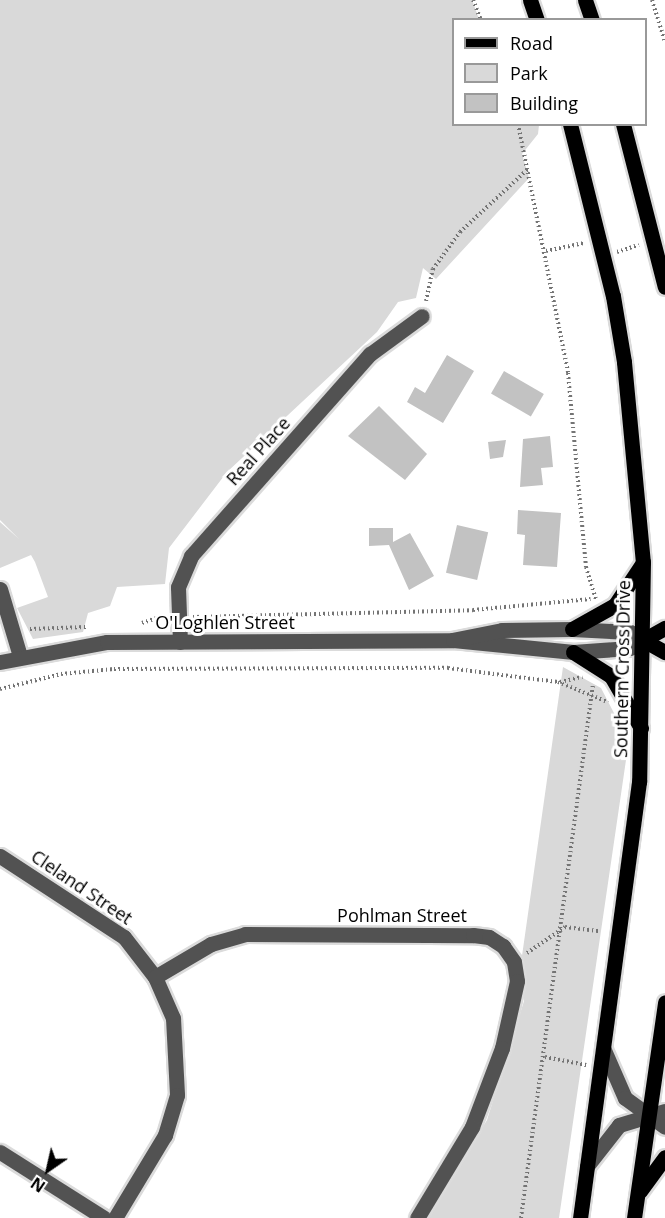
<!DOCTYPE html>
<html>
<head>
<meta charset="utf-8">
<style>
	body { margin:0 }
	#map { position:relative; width:665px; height:1218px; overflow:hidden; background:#fff; font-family:"Open Sans",sans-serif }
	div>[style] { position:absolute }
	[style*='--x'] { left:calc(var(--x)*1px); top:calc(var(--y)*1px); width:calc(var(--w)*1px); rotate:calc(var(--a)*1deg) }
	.green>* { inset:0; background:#d9d9d9 }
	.building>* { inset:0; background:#c2c2c2; transform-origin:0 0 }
	.path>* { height:4px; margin-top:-2px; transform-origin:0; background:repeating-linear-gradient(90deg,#747474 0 1.5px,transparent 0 4.5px) }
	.roads { filter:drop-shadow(2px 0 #dbdbdb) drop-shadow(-2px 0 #dbdbdb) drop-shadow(0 2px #dbdbdb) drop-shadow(0 -2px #dbdbdb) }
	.minor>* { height:15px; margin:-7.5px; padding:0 7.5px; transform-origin:7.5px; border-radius:7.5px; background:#525252 }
	.major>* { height:15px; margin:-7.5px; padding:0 7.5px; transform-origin:7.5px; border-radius:7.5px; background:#000 }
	span { translate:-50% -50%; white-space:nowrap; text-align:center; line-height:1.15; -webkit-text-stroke:6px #fff; paint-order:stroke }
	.street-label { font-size:18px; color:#000 }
	.legend { position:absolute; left:452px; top:18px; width:195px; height:108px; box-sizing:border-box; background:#fff; border:2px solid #999; margin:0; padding:8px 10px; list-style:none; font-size:18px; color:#000 }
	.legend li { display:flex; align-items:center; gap:12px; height:30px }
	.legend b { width:30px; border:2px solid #999 }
	.north { position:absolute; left:18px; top:1140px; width:60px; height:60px; -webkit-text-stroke:4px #fff; paint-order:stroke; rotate:214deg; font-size:16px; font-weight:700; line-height:24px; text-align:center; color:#000 }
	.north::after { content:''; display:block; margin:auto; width:21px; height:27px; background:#000; clip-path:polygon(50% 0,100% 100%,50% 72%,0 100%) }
</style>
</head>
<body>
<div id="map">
	<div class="green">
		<div style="clip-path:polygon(0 0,472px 0,479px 19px,454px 20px,454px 124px,539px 125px,538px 134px,522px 154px,529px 178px,436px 279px,423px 268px,416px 298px,398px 302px,377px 332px,227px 472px,169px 548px,165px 584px,117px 587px,110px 606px,88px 613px,83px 632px,33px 639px,17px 608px,48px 597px,35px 562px,31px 555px,0 568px,0 522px,19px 539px,0 520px)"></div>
		<div style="clip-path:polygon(563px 667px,601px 688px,615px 715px,626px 760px,559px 1218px,426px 1218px,487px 1120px,524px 1001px,522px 956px)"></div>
	</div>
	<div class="building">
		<div style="clip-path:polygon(447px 355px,474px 371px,443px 423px,407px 402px,415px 387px,425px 393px)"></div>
		<div style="left:504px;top:371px;width:46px;height:26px;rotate:30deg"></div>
		<div style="clip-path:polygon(379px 406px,427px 454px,405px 480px,348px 436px)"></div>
		<div style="clip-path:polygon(550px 436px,553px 467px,541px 468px,543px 485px,520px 487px,523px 439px)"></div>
		<div style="clip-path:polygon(506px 440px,503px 457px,490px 459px,488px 442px)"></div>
		<div style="clip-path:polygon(518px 510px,561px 513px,557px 567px,523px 565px,525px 535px,517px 534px)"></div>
		<div style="left:457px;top:525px;width:32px;height:49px;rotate:13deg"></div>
		<div style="clip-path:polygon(369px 528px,393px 528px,393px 542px,410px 533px,434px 576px,409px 590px,389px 545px,369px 546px)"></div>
	</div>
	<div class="path">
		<div style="--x:473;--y:0;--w:22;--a:68"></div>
		<div style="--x:652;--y:0;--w:44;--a:72.8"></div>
		<div style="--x:518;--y:124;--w:254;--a:78.6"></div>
		<div style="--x:568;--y:373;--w:195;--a:84.7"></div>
		<div style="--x:586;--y:567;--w:34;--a:73"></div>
		<div style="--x:546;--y:251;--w:40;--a:-12"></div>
		<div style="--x:617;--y:252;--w:23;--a:-18"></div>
		<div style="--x:426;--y:301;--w:33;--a:-78"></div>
		<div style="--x:433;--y:269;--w:46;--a:-53.9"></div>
		<div style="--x:460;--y:232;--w:93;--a:-42.8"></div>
		<div style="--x:193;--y:617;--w:280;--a:-1.4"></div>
		<div style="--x:473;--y:610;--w:118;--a:-5.4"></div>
		<div style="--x:142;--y:623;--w:21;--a:-19"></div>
		<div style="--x:30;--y:629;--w:56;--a:-2"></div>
		<div style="--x:560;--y:682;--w:23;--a:-13"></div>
		<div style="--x:0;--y:689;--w:63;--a:-13.8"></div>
		<div style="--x:61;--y:674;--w:53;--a:-5.4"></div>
		<div style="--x:114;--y:669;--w:334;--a:-0.2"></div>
		<div style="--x:448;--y:668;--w:111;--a:7.3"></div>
		<div style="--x:558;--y:682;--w:54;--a:21.8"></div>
		<div style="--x:527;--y:953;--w:46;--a:-34.4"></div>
		<div style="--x:565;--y:927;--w:35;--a:7"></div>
		<div style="--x:545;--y:1057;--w:42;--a:11"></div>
		<div style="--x:521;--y:1218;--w:539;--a:-82.32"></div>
	</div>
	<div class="roads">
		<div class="minor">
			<div style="--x:0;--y:589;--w:70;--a:73.4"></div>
			<div style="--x:180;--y:642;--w:55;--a:-92.1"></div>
			<div style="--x:178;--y:587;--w:34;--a:-67"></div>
			<div style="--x:191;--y:556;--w:270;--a:-48.5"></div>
			<div style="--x:370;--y:354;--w:64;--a:-36.2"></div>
			<div style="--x:0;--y:662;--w:109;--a:-10.6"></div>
			<div style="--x:107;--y:642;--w:346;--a:-0.3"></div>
			<div style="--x:453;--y:640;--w:121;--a:5.7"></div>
			<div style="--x:573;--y:652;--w:57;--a:-4"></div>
			<div style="--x:630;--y:648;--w:15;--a:-32"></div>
			<div style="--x:643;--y:640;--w:15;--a:-148"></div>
			<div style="--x:630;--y:632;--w:58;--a:-177"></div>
			<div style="--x:572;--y:629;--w:70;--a:179.2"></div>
			<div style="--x:502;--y:630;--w:50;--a:168.5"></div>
			<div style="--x:0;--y:856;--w:148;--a:33.2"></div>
			<div style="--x:124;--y:937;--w:51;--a:52.2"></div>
			<div style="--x:155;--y:977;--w:45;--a:66.3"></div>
			<div style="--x:173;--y:1018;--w:77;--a:87"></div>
			<div style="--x:177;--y:1095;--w:42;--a:106.7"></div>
			<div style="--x:165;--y:1135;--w:97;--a:121.1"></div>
			<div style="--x:155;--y:977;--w:65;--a:-30.5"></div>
			<div style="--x:211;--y:944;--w:35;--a:-16"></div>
			<div style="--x:245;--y:934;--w:228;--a:0.3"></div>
			<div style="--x:473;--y:935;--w:16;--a:7"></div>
			<div style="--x:489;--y:937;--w:17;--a:33"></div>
			<div style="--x:503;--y:946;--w:19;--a:55"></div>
			<div style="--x:514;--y:962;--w:19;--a:81"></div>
			<div style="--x:517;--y:981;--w:69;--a:102.6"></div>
			<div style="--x:502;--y:1048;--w:85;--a:110.8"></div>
			<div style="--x:472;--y:1127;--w:106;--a:121.1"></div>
			<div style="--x:604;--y:1050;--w:52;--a:66.4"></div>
			<div style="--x:625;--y:1098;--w:49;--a:35.9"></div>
			<div style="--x:0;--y:1152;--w:123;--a:32.4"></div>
			<div style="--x:587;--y:1166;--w:52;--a:-52"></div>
			<div style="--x:619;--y:1125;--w:48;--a:-16.9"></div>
		</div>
		<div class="major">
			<div style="--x:530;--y:0;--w:21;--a:71"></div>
			<div style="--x:585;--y:0;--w:21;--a:71"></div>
			<div style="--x:570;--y:124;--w:177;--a:76"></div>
			<div style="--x:613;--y:296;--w:67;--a:80.5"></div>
			<div style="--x:624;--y:362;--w:201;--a:84.6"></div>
			<div style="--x:643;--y:562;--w:220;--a:91"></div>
			<div style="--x:639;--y:782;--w:440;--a:97.7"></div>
			<div style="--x:623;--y:124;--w:168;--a:75.6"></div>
			<div style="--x:572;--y:629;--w:49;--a:-29.2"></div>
			<div style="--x:615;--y:605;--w:49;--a:-56.6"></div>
			<div style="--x:643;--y:640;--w:25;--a:-29"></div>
			<div style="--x:643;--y:640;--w:25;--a:29"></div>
			<div style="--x:573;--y:652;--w:45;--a:32.3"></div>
			<div style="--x:611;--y:676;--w:60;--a:60"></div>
			<div style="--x:640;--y:1191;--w:42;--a:-53.7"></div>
			<div style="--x:634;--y:1218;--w:218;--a:-81.8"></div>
		</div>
	</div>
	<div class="street-label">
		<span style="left:258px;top:451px;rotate:-48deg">Real Place</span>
		<span style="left:225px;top:622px">O'Loghlen Street</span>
		<span style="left:622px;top:669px;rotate:-89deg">Southern Cross Drive</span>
		<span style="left:82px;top:887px;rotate:34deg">Cleland Street</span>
		<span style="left:402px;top:915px">Pohlman Street</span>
	</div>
	<ul class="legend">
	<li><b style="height:8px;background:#000"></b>Road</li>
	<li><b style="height:16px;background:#d9d9d9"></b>Park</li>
	<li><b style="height:16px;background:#c2c2c2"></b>Building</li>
	</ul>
	<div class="north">N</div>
</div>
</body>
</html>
